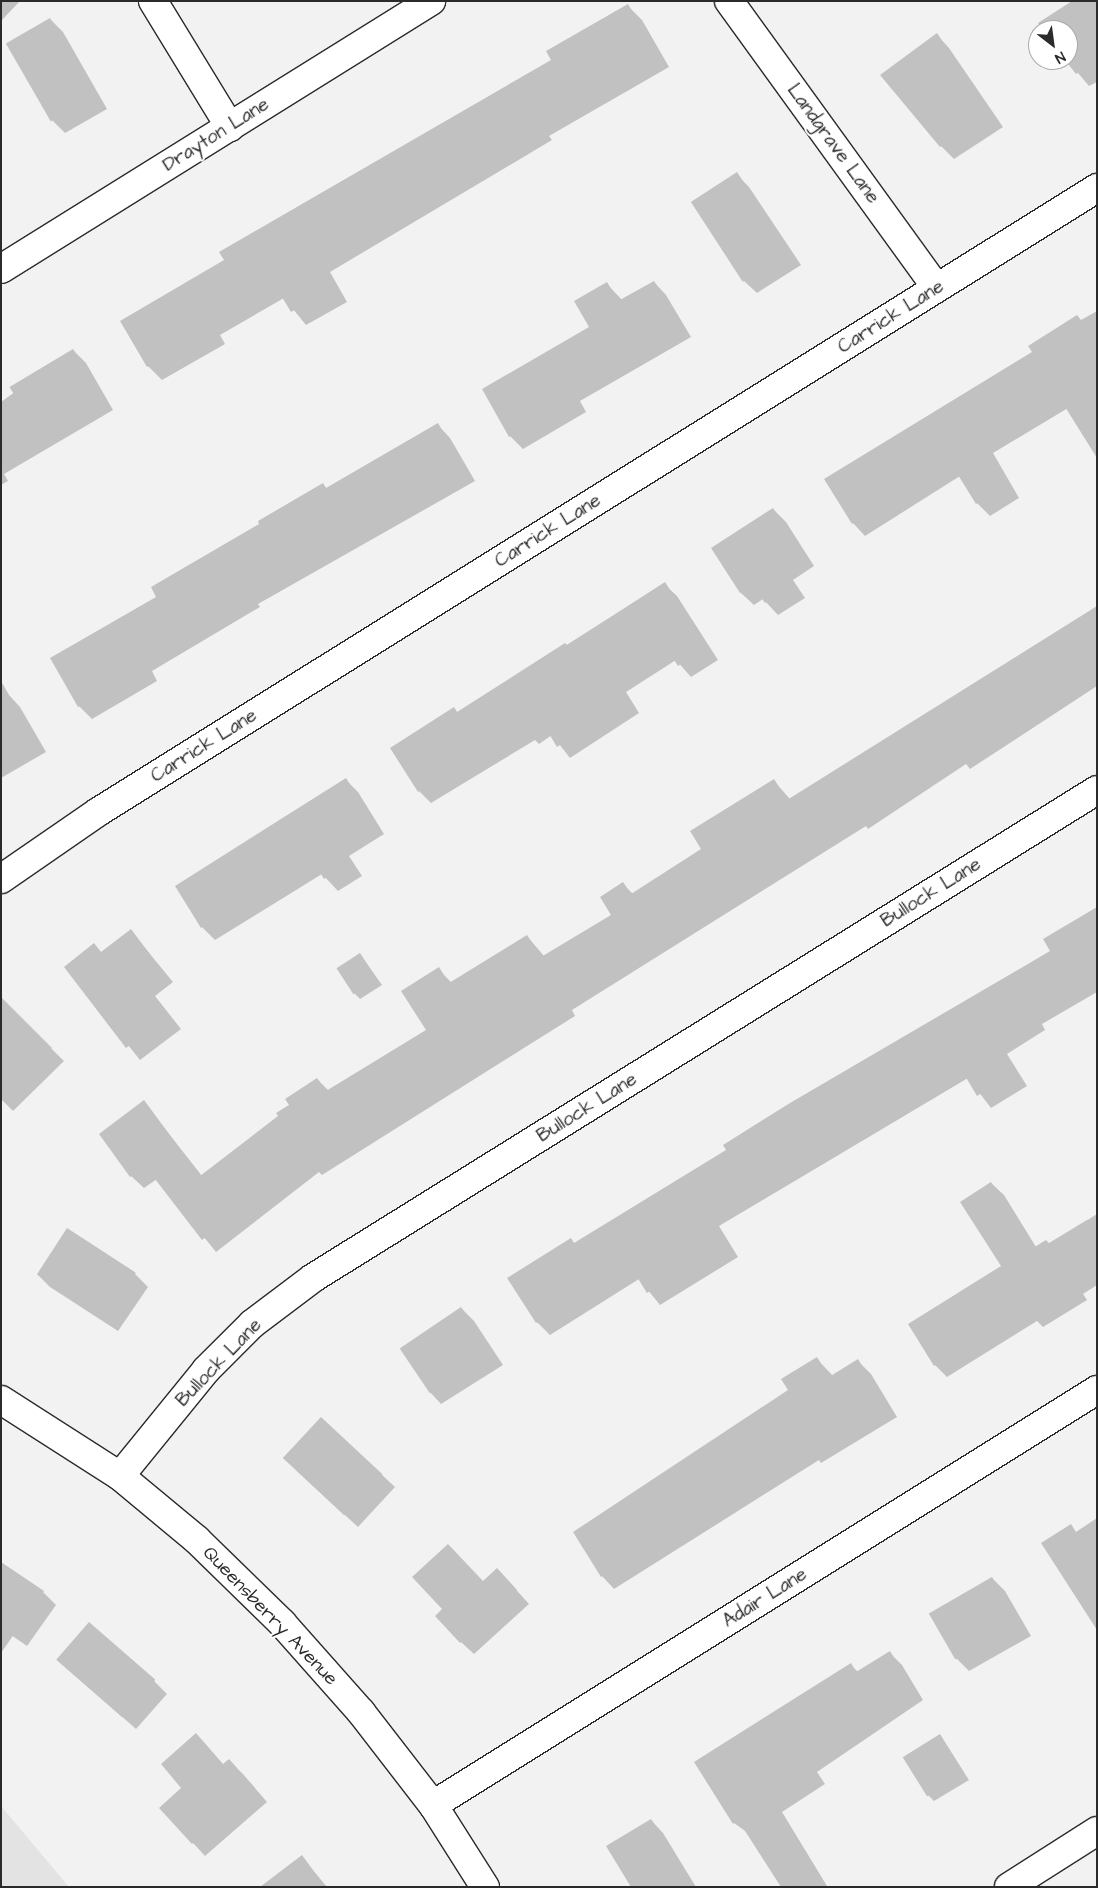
<!DOCTYPE html>
<html>
<head>
<meta charset="utf-8">
<style>
	body { margin:0 }
	#map { position:relative; width:1098px; height:1888px; overflow:hidden; background:#f2f2f2; font-family:"Architects Daughter",sans-serif }
	div>[style] { position:absolute }
	[style*='--x'] { left:calc(var(--x)*1px); top:calc(var(--y)*1px); width:calc(var(--w)*1px); rotate:calc(var(--a)*1deg) }
	.built>* { inset:0; background:#e3e3e3 }
	.shadow>* { inset:0; background:#0003 }
	.building>* { inset:0; background:#c1c1c1; transform-origin:0 0 }
	.roads { filter:drop-shadow(1px 0 #2b2b2b) drop-shadow(-1px 0 #2b2b2b) drop-shadow(0 1px #2b2b2b) drop-shadow(0 -1px #2b2b2b) }
	.minor>* { height:28px; margin:-14px; padding:0 14px; transform-origin:14px; border-radius:14px; background:#fff }
	.major>* { height:28px; margin:-14px; padding:0 14px; transform-origin:14px; border-radius:14px; background:#fff }
	span { translate:-50% -50%; white-space:nowrap; text-align:center; line-height:1.15; -webkit-text-stroke:4px #fff; paint-order:stroke }
	.street-label { font-size:19px; color:#2b2b2b }
	.frame { position:absolute; inset:0; border:2px solid #2b2b2b; pointer-events:none }
	.north { position:absolute; left:1028px; top:20px; width:50px; height:50px; box-sizing:border-box; background:#fff; border:1px solid #aaa; border-radius:50%; rotate:150deg; font-size:14px; font-weight:700; line-height:20px; text-align:center; color:#2b2b2b }
	.north::after { content:''; display:block; margin:auto; width:18px; height:22px; background:#2b2b2b; clip-path:polygon(50% 0,100% 100%,50% 72%,0 100%) }
</style>
</head>
<body>
<div id="map">
	<div class="built">
		<div style="clip-path:polygon(1px 1806px,69px 1887px,1px 1887px)"></div>
	</div>
	<div class="shadow">
		<div style="clip-path:polygon(1px 1px,20px 1px,1px 21px)"></div>
		<div style="clip-path:polygon(1097px 1px,1097px 82px,1089px 86px,1067px 60px,1068px 30px,1045px 30px)"></div>
		<div style="clip-path:polygon(628px 6px,642px 20px,669px 67px,549px 136px,552px 140px,330px 272px,347px 302px,306px 325px,284px 298px,220px 335px,225px 344px,162px 380px,148px 366px,226px 261px,553px 60px)"></div>
		<div style="clip-path:polygon(50px 19px,63px 32px,107px 109px,65px 133px,52px 120px)"></div>
		<div style="clip-path:polygon(937px 35px,949px 48px,1003px 127px,954px 159px,941px 146px)"></div>
		<div style="clip-path:polygon(736px 174px,749px 187px,801px 265px,757px 293px,744px 281px,692px 203px)"></div>
		<div style="clip-path:polygon(654px 282px,666px 295px,691px 337px,580px 401px,586px 412px,523px 449px,510px 436px,591px 328px,607px 284px,622px 300px)"></div>
		<div style="clip-path:polygon(1082px 321px,1068px 408px,993px 453px,1019px 498px,990px 516px,977px 503px,960px 476px,865px 536px,853px 523px,1033px 353px)"></div>
		<div style="clip-path:polygon(73px 350px,86px 363px,113px 410px,4px 474px,8px 481px,1px 485px,1px 402px)"></div>
		<div style="clip-path:polygon(438px 425px,450px 438px,475px 481px,258px 604px,260px 607px,152px 671px,157px 681px,92px 719px,79px 706px,261px 524px,323px 485px,327px 489px)"></div>
		<div style="clip-path:polygon(773px 509px,786px 522px,814px 566px,793px 580px,805px 598px,778px 615px,763px 599px,754px 605px,741px 593px,712px 548px)"></div>
		<div style="clip-path:polygon(664px 584px,677px 596px,718px 660px,691px 677px,676px 660px,626px 692px,639px 713px,570px 758px,552px 735px,539px 744px,535px 740px,431px 803px,419px 791px,454px 709px,458px 713px)"></div>
		<div style="clip-path:polygon(1097px 607px,1097px 686px,970px 769px,966px 764px,868px 829px,866px 826px,572px 1010px,575px 1016px,322px 1175px,319px 1172px,216px 1252px,157px 1179px,144px 1188px,131px 1176px,144px 1102px,202px 1176px,279px 1116px,317px 1079px,329px 1091px,428px 1030px,438px 969px,452px 983px,527px 936px,544px 956px,612px 915px,623px 884px,633px 894px,702px 849px,774px 781px,790px 799px)"></div>
		<div style="clip-path:polygon(8px 694px,20px 707px,46px 752px,1px 778px,1px 698px)"></div>
		<div style="clip-path:polygon(346px 780px,358px 792px,384px 834px,349px 856px,362px 876px,338px 891px,322px 874px,215px 940px,202px 927px)"></div>
		<div style="clip-path:polygon(1097px 910px,1097px 992px,1042px 1024px,1045px 1030px,1007px 1054px,1027px 1086px,991px 1108px,968px 1078px,719px 1226px,738px 1257px,660px 1305px,639px 1279px,550px 1335px,537px 1322px,509px 1278px,570px 1239px,575px 1244px,1052px 951px)"></div>
		<div style="clip-path:polygon(131px 931px,173px 982px,155px 996px,181px 1029px,140px 1060px,66px 967px,94px 945px,102px 953px)"></div>
		<div style="clip-path:polygon(360px 954px,382px 985px,360px 999px,354px 993px)"></div>
		<div style="clip-path:polygon(14px 1012px,64px 1061px,13px 1111px,1px 1099px,1px 1024px)"></div>
		<div style="clip-path:polygon(991px 1183px,1004px 1195px,1036px 1247px,1049px 1244px,1097px 1214px,1097px 1285px,1083px 1294px,1087px 1300px,1043px 1327px,1037px 1321px,947px 1377px,935px 1365px,1003px 1267px)"></div>
		<div style="clip-path:polygon(37px 1274px,135px 1274px,148px 1287px,118px 1331px,50px 1287px)"></div>
		<div style="clip-path:polygon(461px 1308px,474px 1321px,503px 1365px,441px 1404px,429px 1391px)"></div>
		<div style="clip-path:polygon(817px 1359px,833px 1376px,858px 1361px,871px 1374px,897px 1417px,821px 1463px,819px 1460px,614px 1589px,602px 1576px,790px 1391px)"></div>
		<div style="clip-path:polygon(321px 1418px,395px 1487px,358px 1527px,297px 1471px)"></div>
		<div style="clip-path:polygon(992px 1578px,1005px 1591px,1031px 1636px,969px 1671px,957px 1659px,931px 1614px)"></div>
		<div style="clip-path:polygon(483px 1582px,509px 1582px,529px 1604px,474px 1654px,461px 1642px)"></div>
		<div style="clip-path:polygon(43px 1592px,56px 1605px,27px 1646px,1px 1628px)"></div>
		<div style="clip-path:polygon(890px 1653px,902px 1665px,923px 1700px,817px 1772px,825px 1784px,782px 1812px,827px 1886px,783px 1887px,748px 1833px,734px 1823px,850px 1664px,858px 1672px)"></div>
		<div style="clip-path:polygon(58px 1660px,154px 1681px,167px 1694px,136px 1729px)"></div>
		<div style="clip-path:polygon(940px 1736px,969px 1780px,934px 1801px,928px 1795px)"></div>
		<div style="clip-path:polygon(224px 1765px,242px 1773px,267px 1802px,205px 1856px,161px 1808px)"></div>
		<div style="clip-path:polygon(651px 1820px,663px 1833px,696px 1887px,632px 1887px)"></div>
		<div style="clip-path:polygon(302px 1857px,327px 1887px,262px 1887px)"></div>
	</div>
	<div class="building">
		<div style="clip-path:polygon(1072px 1px,1097px 1px,1097px 62px,1076px 74px,1065px 60px,1068px 60px,1068px 30px,1043px 30px,1038px 23px)"></div>
		<div style="clip-path:polygon(628px 4px,656px 52px,536px 121px,538px 125px,317px 258px,334px 287px,291px 312px,273px 282px,207px 320px,212px 329px,147px 367px,120px 321px,224px 260px,219px 252px,551px 60px,546px 51px)"></div>
		<div style="left:50px;top:18px;width:90px;height:51px;rotate:60deg"></div>
		<div style="clip-path:polygon(937px 33px,992px 114px,940px 147px,880px 75px)"></div>
		<div style="left:737px;top:172px;width:95px;height:55px;rotate:57deg"></div>
		<div style="clip-path:polygon(654px 281px,679px 324px,568px 388px,574px 399px,509px 437px,482px 389px,589px 327px,574px 301px,607px 282px,618px 301px)"></div>
		<div style="clip-path:polygon(1097px 311px,1097px 458px,1057px 394px,981px 440px,1008px 485px,976px 504px,950px 462px,852px 524px,824px 479px,1032px 352px,1028px 346px,1077px 315px,1081px 320px)"></div>
		<div style="left:73px;top:349px;width:56px;height:74px;rotate:59deg"></div>
		<div style="clip-path:polygon(438px 423px,463px 468px,246px 591px,248px 594px,140px 658px,146px 668px,78px 707px,50px 658px,156px 597px,151px 587px,259px 524px,258px 521px,323px 483px,326px 488px)"></div>
		<div style="clip-path:polygon(773px 508px,802px 553px,781px 566px,793px 585px,765px 603px,753px 585px,740px 593px,711px 548px)"></div>
		<div style="clip-path:polygon(665px 582px,706px 647px,678px 666px,666px 647px,615px 680px,628px 701px,557px 747px,542px 722px,526px 732px,523px 728px,418px 792px,390px 748px,454px 707px,457px 712px,565px 643px,567px 645px)"></div>
		<div style="clip-path:polygon(1097px 606px,1097px 665px,957px 757px,954px 752px,855px 817px,853px 814px,560px 997px,564px 1003px,309px 1164px,306px 1160px,202px 1240px,145px 1166px,130px 1177px,99px 1134px,144px 1100px,200px 1176px,278px 1116px,276px 1113px,289px 1105px,285px 1099px,317px 1078px,326px 1091px,426px 1030px,401px 991px,439px 967px,449px 983px,527px 935px,541px 957px,611px 915px,600px 897px,623px 882px,631px 894px,701px 849px,690px 831px,774px 779px,787px 800px)"></div>
		<div style="clip-path:polygon(1px 681px,34px 739px,1px 758px)"></div>
		<div style="clip-path:polygon(346px 778px,373px 821px,337px 843px,350px 863px,324px 879px,312px 859px,201px 928px,175px 886px)"></div>
		<div style="clip-path:polygon(1097px 907px,1097px 972px,1030px 1011px,1034px 1017px,995px 1041px,1015px 1073px,977px 1096px,958px 1064px,707px 1213px,726px 1244px,647px 1293px,629px 1264px,536px 1323px,507px 1278px,571px 1238px,574px 1243px,726px 1150px,723px 1145px,790px 1103px,1050px 951px,1043px 939px)"></div>
		<div style="clip-path:polygon(131px 929px,161px 969px,143px 982px,169px 1016px,126px 1048px,64px 967px,94px 943px,101px 952px)"></div>
		<div style="left:360px;top:953px;width:31px;height:28px;rotate:57deg"></div>
		<div style="clip-path:polygon(1px 997px,52px 1048px,1px 1099px)"></div>
		<div style="clip-path:polygon(991px 1182px,1033px 1248px,1046px 1240px,1049px 1243px,1087px 1220px,1097px 1237px,1097px 1266px,1071px 1281px,1076px 1287px,1029px 1315px,1025px 1309px,934px 1366px,908px 1324px,1001px 1266px,960px 1202px)"></div>
		<div style="left:67px;top:1228px;width:82px;height:55px;rotate:33deg"></div>
		<div style="left:461px;top:1307px;width:54px;height:74px;rotate:56deg"></div>
		<div style="clip-path:polygon(817px 1357px,829px 1377px,858px 1359px,885px 1404px,808px 1451px,806px 1448px,601px 1577px,573px 1532px,788px 1390px,781px 1379px)"></div>
		<div style="left:321px;top:1417px;width:84px;height:56px;rotate:43deg"></div>
		<div style="clip-path:polygon(1097px 1518px,1097px 1630px,1041px 1543px,1071px 1524px,1076px 1532px)"></div>
		<div style="clip-path:polygon(448px 1544px,483px 1581px,497px 1568px,517px 1590px,460px 1643px,435px 1616px,442px 1609px,412px 1577px)"></div>
		<div style="clip-path:polygon(1px 1562px,44px 1591px,1px 1653px)"></div>
		<div style="left:992px;top:1577px;width:53px;height:73px;rotate:60deg"></div>
		<div style="left:89px;top:1622px;width:88px;height:50px;rotate:41deg"></div>
		<div style="clip-path:polygon(890px 1651px,912px 1688px,806px 1760px,814px 1772px,771px 1799px,816px 1874px,796px 1887px,781px 1887px,738px 1820px,733px 1824px,694px 1762px,851px 1663px,856px 1672px)"></div>
		<div style="clip-path:polygon(196px 1733px,223px 1764px,229px 1759px,255px 1788px,192px 1844px,159px 1808px,181px 1788px,161px 1764px)"></div>
		<div style="left:940px;top:1734px;width:46px;height:44px;rotate:58deg"></div>
		<div style="clip-path:polygon(651px 1819px,692px 1887px,631px 1887px,606px 1846px)"></div>
		<div style="clip-path:polygon(302px 1855px,325px 1887px,260px 1887px)"></div>
	</div>
	<div class="roads">
		<div class="minor">
			<div style="--x:153;--y:1;--w:148;--a:58.6"></div>
			<div style="--x:729;--y:1;--w:354;--a:54.1"></div>
			<div style="--x:1;--y:269;--w:507;--a:-31.93"></div>
			<div style="--x:1;--y:879;--w:118;--a:-34.6"></div>
			<div style="--x:98;--y:812;--w:1178;--a:-31.99"></div>
			<div style="--x:1;--y:1400;--w:141;--a:32.6"></div>
			<div style="--x:120;--y:1476;--w:100;--a:39.7"></div>
			<div style="--x:197;--y:1540;--w:119;--a:44.3"></div>
			<div style="--x:282;--y:1623;--w:119;--a:48.4"></div>
			<div style="--x:361;--y:1712;--w:118;--a:52.3"></div>
			<div style="--x:433;--y:1805;--w:97;--a:57.6"></div>
			<div style="--x:120;--y:1476;--w:136;--a:-50.9"></div>
			<div style="--x:206;--y:1370;--w:65;--a:-45"></div>
			<div style="--x:252;--y:1324;--w:76;--a:-37"></div>
			<div style="--x:313;--y:1278;--w:923;--a:-31.9"></div>
			<div style="--x:433;--y:1805;--w:783;--a:-32.01"></div>
		</div>
		<div class="major">
			<div style="--x:1009;--y:1887;--w:104;--a:-32.5"></div>
		</div>
	</div>
	<div class="street-label">
		<span style="left:216px;top:135px;rotate:-32deg">Drayton Lane</span>
		<span style="left:833px;top:144px;rotate:54deg">Landgrave Lane</span>
		<span style="left:891px;top:317px;rotate:-32deg">Carrick Lane</span>
		<span style="left:548px;top:531px;rotate:-32deg">Carrick Lane</span>
		<span style="left:204px;top:746px;rotate:-32deg">Carrick Lane</span>
		<span style="left:931px;top:893px;rotate:-32deg">Bullock Lane</span>
		<span style="left:587px;top:1108px;rotate:-32deg">Bullock Lane</span>
		<span style="left:219px;top:1363px;rotate:-46deg">Bullock Lane</span>
		<span style="left:765px;top:1598px;rotate:-32deg">Adair Lane</span>
		<span style="left:270px;top:1616px;rotate:46deg">Queensberry Avenue</span>
	</div>
	<div class="frame"></div>
	<div class="north">N</div>
</div>
</body>
</html>
